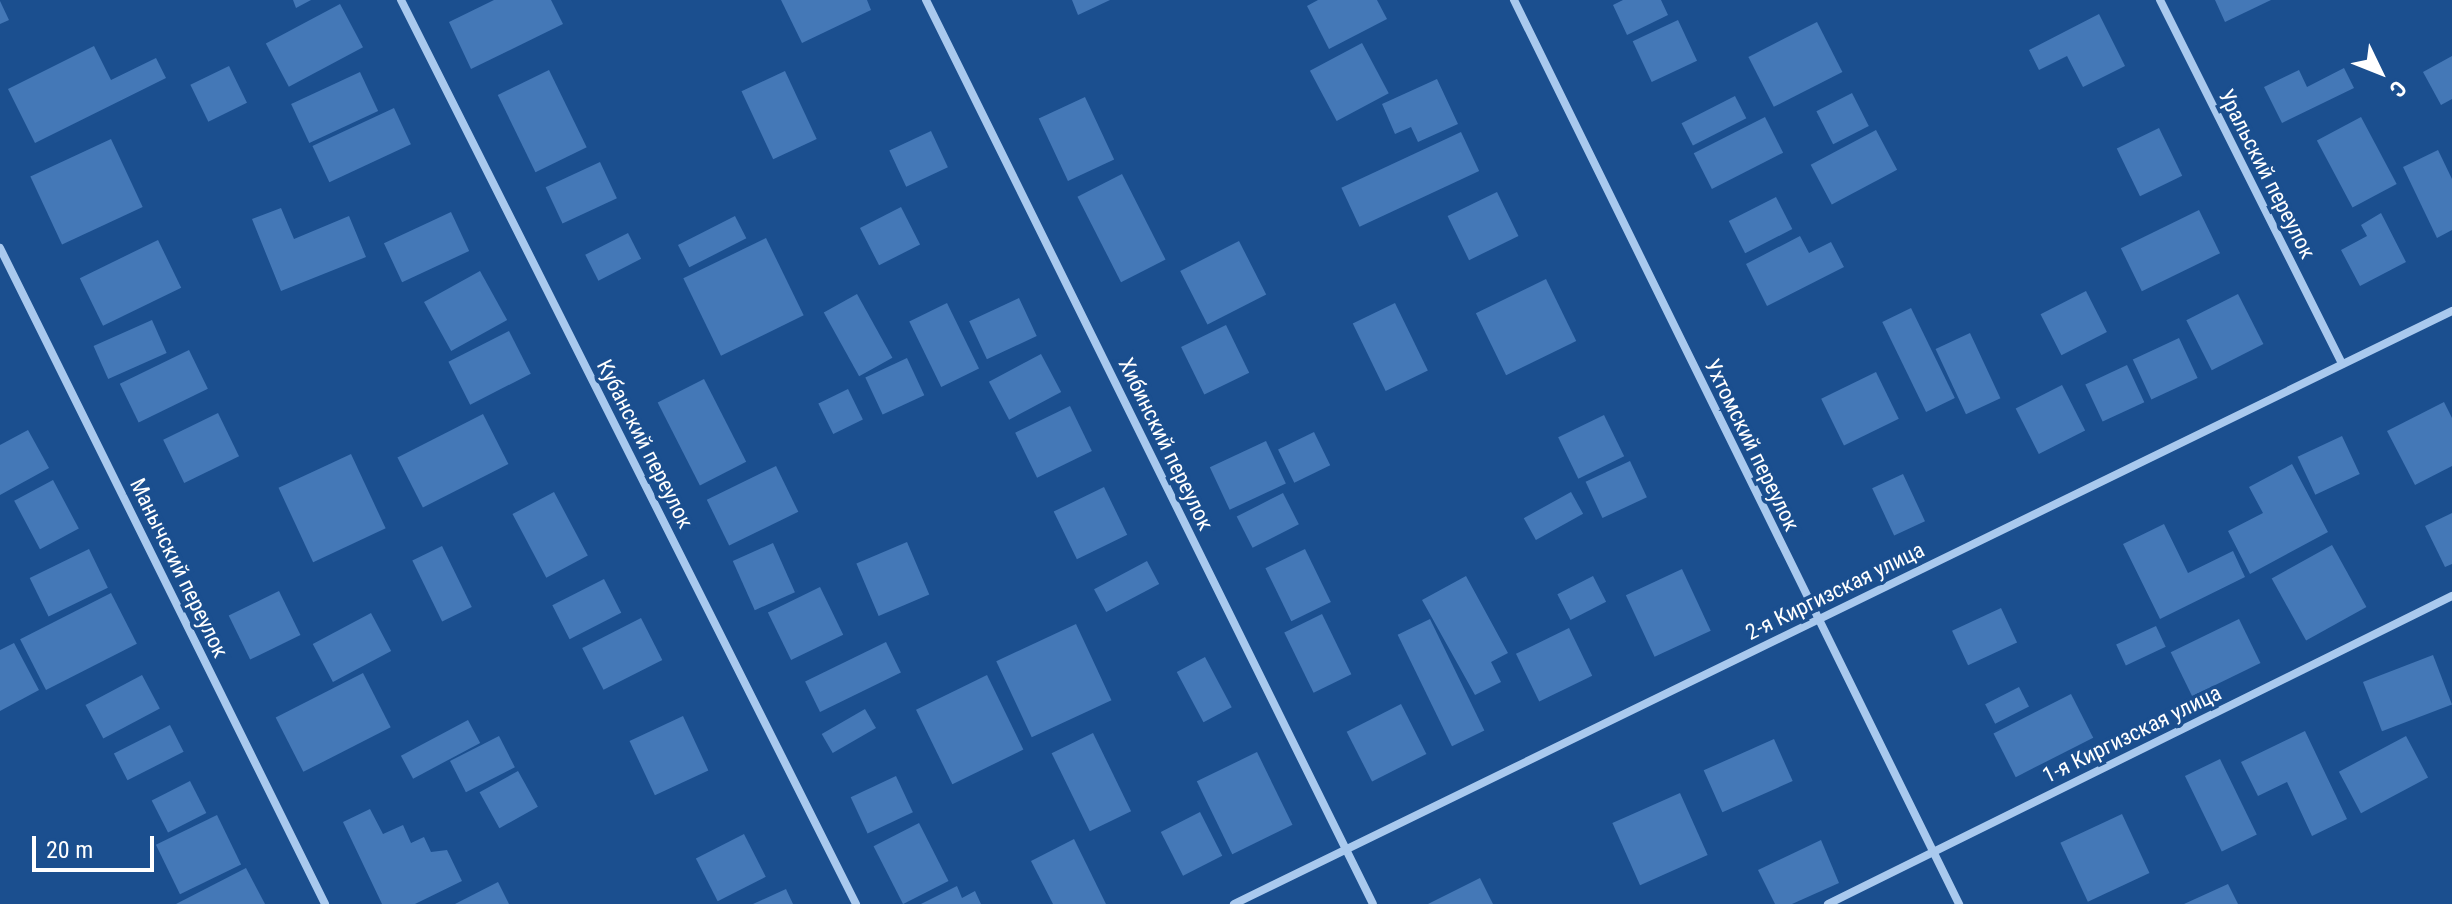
<!DOCTYPE html>
<html>
<head>
<meta charset="utf-8">
<style>
	body { margin:0 }
	#map { position:relative; width:2452px; height:904px; overflow:hidden; background:#1b4f8f; font-family:"Roboto Condensed",sans-serif }
	div>[style] { position:absolute }
	[style*='--x'] { left:calc(var(--x)*1px); top:calc(var(--y)*1px); width:calc(var(--w)*1px); rotate:calc(var(--a)*1deg) }
	.building>* { inset:0; background:#4478b7; transform-origin:0 0 }
	.street>* { height:8px; margin:-4px; padding:0 4px; transform-origin:4px; border-radius:4px; background:#a9c9ee }
	span { translate:-50% -50%; white-space:nowrap; text-align:center; line-height:1.15; -webkit-text-stroke:7px #1b4f8f; paint-order:stroke }
	.street-label { font-size:22px; color:#fff }
	.north { position:absolute; left:2340px; top:32px; width:80px; height:80px; -webkit-text-stroke:6px #1b4f8f; paint-order:stroke; rotate:133deg; font-size:22px; font-weight:700; line-height:32px; text-align:center; color:#fff }
	.north::after { content:''; display:block; margin:auto; width:28px; height:36px; background:#fff; clip-path:polygon(50% 0,100% 100%,50% 72%,0 100%) }
	.scale { position:absolute; left:32px; top:836px; width:122px; height:36px; box-sizing:border-box; border:4px solid #fff; border-top:0; padding-left:10px; font-size:24px; line-height:28px; white-space:nowrap; color:#fff; -webkit-text-stroke:6px #1b4f8f; paint-order:stroke }
</style>
</head>
<body>
<div id="map">
	<div class="building">
		<div style="clip-path:polygon(293px 0,311px 0,296px 8px)"></div>
		<div style="clip-path:polygon(494px 0,551px 0,563px 24px,471px 69px,449px 22px)"></div>
		<div style="clip-path:polygon(781px 0,867px 0,871px 10px,802px 43px)"></div>
		<div style="clip-path:polygon(1072px 0,1110px 0,1078px 15px)"></div>
		<div style="clip-path:polygon(1318px 0,1377px 0,1387px 19px,1329px 49px,1307px 6px)"></div>
		<div style="clip-path:polygon(1623px 0,1661px 0,1668px 15px,1627px 35px,1613px 5px)"></div>
		<div style="clip-path:polygon(2215px 0,2271px 0,2225px 22px)"></div>
		<div style="clip-path:polygon(0 1px,9px 20px,0 24px)"></div>
		<div style="left:340px;top:4px;width:49px;height:84px;rotate:62deg"></div>
		<div style="clip-path:polygon(2099px 14px,2125px 66px,2083px 87px,2067px 56px,2039px 70px,2029px 50px)"></div>
		<div style="left:1678px;top:20px;width:45px;height:50px;rotate:65deg"></div>
		<div style="left:1817px;top:22px;width:56px;height:77px;rotate:63deg"></div>
		<div style="left:1362px;top:43px;width:57px;height:59px;rotate:62deg"></div>
		<div style="clip-path:polygon(94px 46px,111px 80px,156px 58px,166px 78px,35px 143px,8px 89px)"></div>
		<div style="clip-path:polygon(2452px 56px,2452px 99px,2441px 105px,2423px 72px)"></div>
		<div style="left:229px;top:66px;width:41px;height:43px;rotate:64deg"></div>
		<div style="clip-path:polygon(2344px 68px,2354px 88px,2282px 123px,2264px 87px,2299px 70px,2307px 87px)"></div>
		<div style="left:549px;top:70px;width:86px;height:57px;rotate:64deg"></div>
		<div style="left:785px;top:71px;width:75px;height:48px;rotate:65deg"></div>
		<div style="left:360px;top:72px;width:43px;height:76px;rotate:65deg"></div>
		<div style="clip-path:polygon(1437px 79px,1458px 124px,1418px 142px,1411px 127px,1395px 134px,1382px 104px)"></div>
		<div style="left:1852px;top:93px;width:37px;height:40px;rotate:63deg"></div>
		<div style="left:1735px;top:96px;width:25px;height:60px;rotate:63deg"></div>
		<div style="left:1085px;top:97px;width:69px;height:51px;rotate:65deg"></div>
		<div style="left:394px;top:108px;width:40px;height:90px;rotate:65deg"></div>
		<div style="left:1765px;top:117px;width:40px;height:80px;rotate:63deg"></div>
		<div style="left:2361px;top:117px;width:76px;height:50px;rotate:62deg"></div>
		<div style="left:2159px;top:128px;width:53px;height:47px;rotate:64deg"></div>
		<div style="left:1876px;top:130px;width:45px;height:74px;rotate:62deg"></div>
		<div style="left:931px;top:131px;width:40px;height:46px;rotate:65deg"></div>
		<div style="left:1461px;top:132px;width:43px;height:132px;rotate:65deg"></div>
		<div style="left:111px;top:139px;width:75px;height:89px;rotate:65deg"></div>
		<div style="clip-path:polygon(2438px 150px,2452px 179px,2452px 230px,2437px 238px,2403px 167px)"></div>
		<div style="left:600px;top:162px;width:40px;height:60px;rotate:65deg"></div>
		<div style="left:1122px;top:174px;width:96px;height:50px;rotate:63deg"></div>
		<div style="left:1497px;top:192px;width:49px;height:55px;rotate:64deg"></div>
		<div style="left:1776px;top:197px;width:36px;height:53px;rotate:63deg"></div>
		<div style="left:901px;top:207px;width:42px;height:46px;rotate:63deg"></div>
		<div style="clip-path:polygon(281px 208px,294px 239px,349px 216px,366px 257px,281px 291px,252px 219px)"></div>
		<div style="left:2199px;top:210px;width:48px;height:87px;rotate:64deg"></div>
		<div style="left:451px;top:212px;width:43px;height:74px;rotate:65deg"></div>
		<div style="clip-path:polygon(2381px 213px,2406px 262px,2360px 286px,2341px 250px,2367px 236px,2361px 225px)"></div>
		<div style="left:735px;top:216px;width:25px;height:64px;rotate:63deg"></div>
		<div style="left:628px;top:233px;width:29px;height:48px;rotate:63deg"></div>
		<div style="clip-path:polygon(1800px 236px,1809px 253px,1831px 242px,1844px 267px,1767px 306px,1746px 264px)"></div>
		<div style="left:766px;top:238px;width:86px;height:92px;rotate:64deg"></div>
		<div style="left:158px;top:240px;width:53px;height:87px;rotate:64deg"></div>
		<div style="left:1239px;top:241px;width:60px;height:66px;rotate:63deg"></div>
		<div style="left:480px;top:271px;width:56px;height:64px;rotate:61deg"></div>
		<div style="left:1546px;top:279px;width:69px;height:78px;rotate:64deg"></div>
		<div style="left:2086px;top:291px;width:46px;height:51px;rotate:63deg"></div>
		<div style="left:857px;top:294px;width:73px;height:38px;rotate:61deg"></div>
		<div style="left:2238px;top:294px;width:56px;height:58px;rotate:63deg"></div>
		<div style="left:1019px;top:298px;width:42px;height:55px;rotate:65deg"></div>
		<div style="left:947px;top:303px;width:73px;height:42px;rotate:64deg"></div>
		<div style="left:1395px;top:303px;width:75px;height:47px;rotate:64deg"></div>
		<div style="left:1911px;top:308px;width:100px;height:32px;rotate:64deg"></div>
		<div style="left:152px;top:320px;width:36px;height:64px;rotate:66deg"></div>
		<div style="left:1226px;top:325px;width:53px;height:50px;rotate:64deg"></div>
		<div style="left:509px;top:331px;width:48px;height:68px;rotate:63deg"></div>
		<div style="left:1970px;top:333px;width:72px;height:38px;rotate:65deg"></div>
		<div style="left:2179px;top:338px;width:44px;height:51px;rotate:65deg"></div>
		<div style="left:189px;top:350px;width:43px;height:77px;rotate:64deg"></div>
		<div style="left:1041px;top:354px;width:43px;height:59px;rotate:62deg"></div>
		<div style="left:907px;top:358px;width:41px;height:46px;rotate:65deg"></div>
		<div style="left:2127px;top:365px;width:41px;height:46px;rotate:65deg"></div>
		<div style="left:1876px;top:372px;width:52px;height:61px;rotate:64deg"></div>
		<div style="left:704px;top:379px;width:93px;height:52px;rotate:63deg"></div>
		<div style="left:2062px;top:385px;width:51px;height:52px;rotate:63deg"></div>
		<div style="left:848px;top:389px;width:34px;height:33px;rotate:64deg"></div>
		<div style="clip-path:polygon(2444px 402px,2452px 418px,2452px 466px,2415px 485px,2387px 431px)"></div>
		<div style="left:1070px;top:406px;width:50px;height:61px;rotate:64deg"></div>
		<div style="left:218px;top:413px;width:48px;height:61px;rotate:64deg"></div>
		<div style="left:483px;top:414px;width:56px;height:96px;rotate:63deg"></div>
		<div style="left:1604px;top:415px;width:46px;height:51px;rotate:64deg"></div>
		<div style="clip-path:polygon(28px 430px,49px 468px,0 495px,0 445px)"></div>
		<div style="left:1314px;top:432px;width:37px;height:40px;rotate:64deg"></div>
		<div style="left:2342px;top:436px;width:42px;height:49px;rotate:65deg"></div>
		<div style="left:1266px;top:441px;width:47px;height:62px;rotate:65deg"></div>
		<div style="left:351px;top:454px;width:82px;height:80px;rotate:65deg"></div>
		<div style="left:1630px;top:461px;width:40px;height:49px;rotate:65deg"></div>
		<div style="clip-path:polygon(2292px 464px,2328px 532px,2250px 574px,2228px 531px,2263px 513px,2249px 487px)"></div>
		<div style="left:776px;top:466px;width:51px;height:77px;rotate:64deg"></div>
		<div style="left:1903px;top:474px;width:52px;height:34px;rotate:65deg"></div>
		<div style="left:53px;top:480px;width:55px;height:44px;rotate:62deg"></div>
		<div style="left:1104px;top:487px;width:53px;height:56px;rotate:64deg"></div>
		<div style="left:554px;top:492px;width:72px;height:47px;rotate:62deg"></div>
		<div style="left:1571px;top:492px;width:25px;height:54px;rotate:61deg"></div>
		<div style="left:1283px;top:493px;width:35px;height:52px;rotate:63deg"></div>
		<div style="clip-path:polygon(2452px 513px,2452px 564px,2445px 567px,2425px 526px)"></div>
		<div style="clip-path:polygon(2164px 524px,2188px 573px,2233px 551px,2245px 577px,2160px 619px,2123px 544px)"></div>
		<div style="left:907px;top:542px;width:57px;height:55px;rotate:67deg"></div>
		<div style="left:773px;top:543px;width:54px;height:44px;rotate:66deg"></div>
		<div style="left:2332px;top:545px;width:71px;height:69px;rotate:61deg"></div>
		<div style="left:442px;top:546px;width:68px;height:33px;rotate:64deg"></div>
		<div style="left:89px;top:549px;width:43px;height:66px;rotate:64deg"></div>
		<div style="left:1305px;top:549px;width:59px;height:44px;rotate:64deg"></div>
		<div style="left:1147px;top:561px;width:26px;height:60px;rotate:62deg"></div>
		<div style="left:1682px;top:569px;width:68px;height:62px;rotate:65deg"></div>
		<div style="clip-path:polygon(1466px 576px,1508px 653px,1491px 662px,1501px 682px,1475px 695px,1422px 600px)"></div>
		<div style="left:1593px;top:576px;width:29px;height:40px;rotate:63deg"></div>
		<div style="left:604px;top:579px;width:38px;height:58px;rotate:63deg"></div>
		<div style="left:820px;top:587px;width:53px;height:58px;rotate:64deg"></div>
		<div style="left:279px;top:591px;width:49px;height:56px;rotate:64deg"></div>
		<div style="left:111px;top:593px;width:57px;height:102px;rotate:63deg"></div>
		<div style="left:2001px;top:608px;width:38px;height:54px;rotate:65deg"></div>
		<div style="left:371px;top:613px;width:43px;height:66px;rotate:62deg"></div>
		<div style="left:1322px;top:614px;width:67px;height:42px;rotate:64deg"></div>
		<div style="left:641px;top:618px;width:47px;height:66px;rotate:63deg"></div>
		<div style="left:1430px;top:619px;width:124px;height:36px;rotate:64deg"></div>
		<div style="left:2239px;top:619px;width:49px;height:76px;rotate:64deg"></div>
		<div style="left:1076px;top:624px;width:84px;height:88px;rotate:65deg"></div>
		<div style="left:2156px;top:626px;width:23px;height:44px;rotate:65deg"></div>
		<div style="left:1569px;top:628px;width:53px;height:59px;rotate:64deg"></div>
		<div style="left:886px;top:642px;width:34px;height:90px;rotate:64deg"></div>
		<div style="clip-path:polygon(14px 643px,39px 690px,0 711px,0 650px)"></div>
		<div style="left:2433px;top:655px;width:53px;height:75px;rotate:69deg"></div>
		<div style="left:1205px;top:657px;width:57px;height:32px;rotate:62deg"></div>
		<div style="left:363px;top:673px;width:61px;height:98px;rotate:63deg"></div>
		<div style="left:142px;top:675px;width:38px;height:64px;rotate:62deg"></div>
		<div style="left:987px;top:675px;width:83px;height:79px;rotate:64deg"></div>
		<div style="left:2019px;top:687px;width:22px;height:38px;rotate:63deg"></div>
		<div style="left:2071px;top:694px;width:49px;height:87px;rotate:63deg"></div>
		<div style="left:1401px;top:704px;width:56px;height:61px;rotate:63deg"></div>
		<div style="left:865px;top:709px;width:22px;height:50px;rotate:60deg"></div>
		<div style="left:683px;top:716px;width:60px;height:59px;rotate:65deg"></div>
		<div style="left:468px;top:720px;width:26px;height:76px;rotate:62deg"></div>
		<div style="left:170px;top:725px;width:30px;height:63px;rotate:63deg"></div>
		<div style="clip-path:polygon(2305px 731px,2347px 819px,2312px 836px,2287px 782px,2258px 796px,2241px 762px)"></div>
		<div style="left:1093px;top:733px;width:87px;height:46px;rotate:64deg"></div>
		<div style="left:499px;top:736px;width:35px;height:55px;rotate:63deg"></div>
		<div style="left:2406px;top:736px;width:47px;height:76px;rotate:62deg"></div>
		<div style="left:1774px;top:739px;width:46px;height:77px;rotate:66deg"></div>
		<div style="left:1257px;top:752px;width:81px;height:67px;rotate:64deg"></div>
		<div style="left:2220px;top:759px;width:84px;height:39px;rotate:64deg"></div>
		<div style="left:518px;top:771px;width:41px;height:44px;rotate:61deg"></div>
		<div style="left:896px;top:776px;width:40px;height:50px;rotate:65deg"></div>
		<div style="left:190px;top:781px;width:36px;height:43px;rotate:63deg"></div>
		<div style="left:1680px;top:793px;width:68px;height:74px;rotate:66deg"></div>
		<div style="clip-path:polygon(370px 809px,383px 834px,403px 825px,411px 843px,424px 837px,431px 852px,447px 850px,462px 881px,415px 904px,382px 904px,343px 822px)"></div>
		<div style="left:1200px;top:812px;width:49px;height:44px;rotate:63deg"></div>
		<div style="left:2122px;top:814px;width:65px;height:68px;rotate:65deg"></div>
		<div style="left:217px;top:815px;width:55px;height:68px;rotate:64deg"></div>
		<div style="left:919px;top:823px;width:65px;height:51px;rotate:63deg"></div>
		<div style="left:744px;top:834px;width:48px;height:54px;rotate:63deg"></div>
		<div style="clip-path:polygon(1074px 839px,1106px 904px,1053px 904px,1031px 861px)"></div>
		<div style="clip-path:polygon(1821px 840px,1839px 883px,1792px 904px,1775px 904px,1758px 870px)"></div>
		<div style="clip-path:polygon(246px 868px,265px 904px,176px 904px)"></div>
		<div style="clip-path:polygon(1480px 878px,1493px 904px,1428px 904px)"></div>
		<div style="clip-path:polygon(498px 882px,509px 904px,455px 904px)"></div>
		<div style="clip-path:polygon(2228px 884px,2238px 904px,2184px 904px)"></div>
		<div style="clip-path:polygon(957px 886px,962px 898px,975px 891px,981px 904px,921px 904px)"></div>
		<div style="clip-path:polygon(786px 889px,793px 904px,753px 904px)"></div>
	</div>
	<div class="street">
		<div style="--x:401;--y:0;--w:1012;--a:63.28"></div>
		<div style="--x:926;--y:0;--w:1008;--a:63.69"></div>
		<div style="--x:1514;--y:0;--w:1008;--a:63.79"></div>
		<div style="--x:2160;--y:0;--w:407;--a:63.4"></div>
		<div style="--x:0;--y:248;--w:732;--a:63.64"></div>
		<div style="--x:1234;--y:904;--w:1355;--a:-25.96"></div>
		<div style="--x:1828;--y:904;--w:696;--a:-26.27"></div>
	</div>
	<div class="street-label">
		<span style="left:2267px;top:174px;rotate:63deg">Уральский переулок</span>
		<span style="left:645px;top:444px;rotate:63deg">Кубанский переулок</span>
		<span style="left:1166px;top:444px;rotate:64deg">Хибинский переулок</span>
		<span style="left:1752px;top:445px;rotate:64deg">Ухтомский переулок</span>
		<span style="left:179px;top:568px;rotate:64deg">Манычский переулок</span>
		<span style="left:1835px;top:591px;rotate:-26deg">2-я Киргизская улица</span>
		<span style="left:2132px;top:734px;rotate:-26deg">1-я Киргизская улица</span>
	</div>
	<div class="north">С</div>
	<div class="scale">20 m</div>
</div>
</body>
</html>
